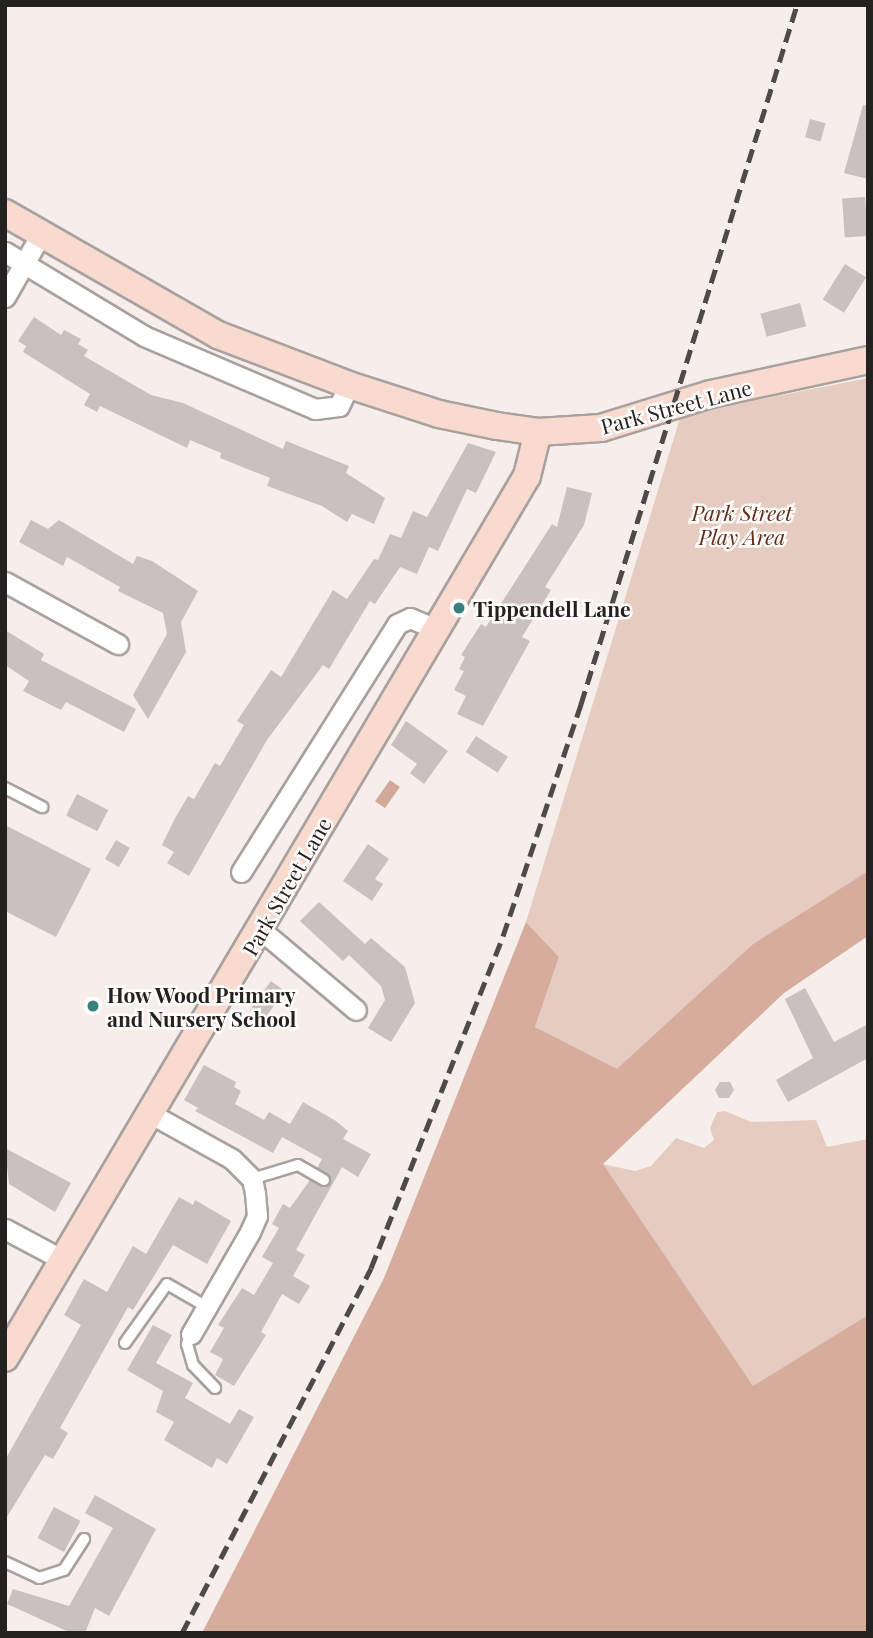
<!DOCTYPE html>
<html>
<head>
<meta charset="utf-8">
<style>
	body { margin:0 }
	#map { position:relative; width:873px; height:1638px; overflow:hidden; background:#f5eeeb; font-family:"Playfair Display",serif }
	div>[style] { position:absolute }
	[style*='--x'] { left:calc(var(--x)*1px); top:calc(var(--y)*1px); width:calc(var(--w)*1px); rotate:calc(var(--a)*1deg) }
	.green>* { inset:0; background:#e6cbc1 }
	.forest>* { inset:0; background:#d6ac9c }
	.water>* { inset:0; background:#d2a899; transform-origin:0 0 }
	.building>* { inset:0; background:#c8c1bf; transform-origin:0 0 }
	.roads { filter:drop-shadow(2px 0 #a8a19f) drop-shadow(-2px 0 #a8a19f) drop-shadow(0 2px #a8a19f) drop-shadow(0 -2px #a8a19f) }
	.lane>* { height:10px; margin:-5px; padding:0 5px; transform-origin:5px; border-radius:5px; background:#fff }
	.street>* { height:19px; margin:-9.5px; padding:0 9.5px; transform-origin:9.5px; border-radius:9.5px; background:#fff }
	.secondary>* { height:26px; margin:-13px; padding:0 13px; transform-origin:13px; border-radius:13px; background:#f8dace }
	.rail>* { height:5px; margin-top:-2.5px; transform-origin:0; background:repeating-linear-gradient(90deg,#4d4a49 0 14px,transparent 0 21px) }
	.dots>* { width:19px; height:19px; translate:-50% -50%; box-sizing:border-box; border:4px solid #fefdfc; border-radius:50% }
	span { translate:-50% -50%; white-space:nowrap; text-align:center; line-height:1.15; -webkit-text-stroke:5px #fefdfc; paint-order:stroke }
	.street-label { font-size:21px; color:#242221 }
	.park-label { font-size:21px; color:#622c18; font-style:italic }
	.poi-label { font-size:21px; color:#242221; font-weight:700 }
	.left { translate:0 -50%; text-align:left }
	.frame { position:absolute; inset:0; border:7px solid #242221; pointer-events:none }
</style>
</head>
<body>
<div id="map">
	<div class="green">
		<div style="clip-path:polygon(868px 378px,868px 871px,753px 944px,617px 1070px,535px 1027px,559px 957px,526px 922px,681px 415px)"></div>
		<div style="clip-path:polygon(725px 1111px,751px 1122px,816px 1120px,827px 1147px,868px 1139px,868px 1315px,753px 1387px,602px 1164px,635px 1171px,651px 1166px,676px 1138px,704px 1148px,714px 1140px,710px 1128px,717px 1112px)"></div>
	</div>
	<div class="forest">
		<div style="clip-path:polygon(868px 871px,868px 936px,784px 993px,603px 1164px,753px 1386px,868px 1315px,868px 1633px,202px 1633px,384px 1278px,526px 922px,559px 957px,535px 1027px,617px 1069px,753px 944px)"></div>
	</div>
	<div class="water">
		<div style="left:390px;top:780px;width:12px;height:26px;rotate:35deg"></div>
	</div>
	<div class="building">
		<div style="clip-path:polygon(863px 105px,868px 106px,868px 179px,844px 173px)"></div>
		<div style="left:810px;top:119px;width:16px;height:19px;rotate:15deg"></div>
		<div style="left:865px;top:197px;width:39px;height:23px;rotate:86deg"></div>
		<div style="left:845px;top:264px;width:25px;height:42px;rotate:32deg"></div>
		<div style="left:800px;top:303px;width:24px;height:41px;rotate:75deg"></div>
		<div style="clip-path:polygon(34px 317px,61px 335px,64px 330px,81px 339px,78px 344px,88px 350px,84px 356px,151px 395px,183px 403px,283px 449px,286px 441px,349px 466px,346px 473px,385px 498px,374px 524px,352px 514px,347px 522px,322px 506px,267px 486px,270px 478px,220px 458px,221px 453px,190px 440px,187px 448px,100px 406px,97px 412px,84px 405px,90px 394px,23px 352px,26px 346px,18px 341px)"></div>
		<div style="clip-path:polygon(468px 443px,496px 452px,476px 493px,467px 489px,438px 551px,429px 547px,417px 574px,400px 567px,375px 604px,370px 601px,329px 669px,323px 665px,267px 740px,189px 876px,167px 863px,174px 852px,162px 845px,174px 820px,188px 796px,194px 799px,215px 763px,220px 766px,244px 725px,237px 721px,271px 670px,281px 677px,333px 590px,347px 599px,374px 559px,378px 560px,390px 534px,401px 538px,413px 511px,427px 517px)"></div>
		<div style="clip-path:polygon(567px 487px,592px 493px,584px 525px,545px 587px,551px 590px,522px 637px,530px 641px,483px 726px,457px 714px,466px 696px,454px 690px,464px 671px,459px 669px,465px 657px,461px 655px,481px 624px,486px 627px,552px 524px,557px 527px)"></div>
		<div style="clip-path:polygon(31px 520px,48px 529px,59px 520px,133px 564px,137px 556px,152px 561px,198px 591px,181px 622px,186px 652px,148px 719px,133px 695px,167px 634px,163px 613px,118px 591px,120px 587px,67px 557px,63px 566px,19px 542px)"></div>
		<div style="clip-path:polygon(5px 630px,44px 654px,41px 660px,136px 709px,124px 732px,66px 702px,61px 710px,23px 691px,29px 681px,5px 665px)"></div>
		<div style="clip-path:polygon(406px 721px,448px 751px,424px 784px,410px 773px,417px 764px,391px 745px)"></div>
		<div style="left:476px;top:736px;width:38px;height:19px;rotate:33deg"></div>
		<div style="left:77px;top:794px;width:35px;height:24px;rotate:27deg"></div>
		<div style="clip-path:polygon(5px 825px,91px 869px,56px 937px,5px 911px)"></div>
		<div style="left:116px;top:840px;width:16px;height:22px;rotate:30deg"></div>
		<div style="clip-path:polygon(368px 844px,389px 859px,375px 879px,383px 884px,372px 901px,343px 881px)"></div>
		<div style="clip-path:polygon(319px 902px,365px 944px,371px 938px,405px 967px,415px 1003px,391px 1042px,368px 1028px,385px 1000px,381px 986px,349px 955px,343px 961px,300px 921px)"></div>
		<div style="left:271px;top:981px;width:17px;height:36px;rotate:36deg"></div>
		<div style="clip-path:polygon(805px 988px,834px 1042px,868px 1024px,868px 1058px,788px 1102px,776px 1080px,813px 1058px,785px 999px)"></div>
		<div style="clip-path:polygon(204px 1065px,236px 1082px,234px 1087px,241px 1091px,235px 1104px,264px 1120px,269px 1112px,290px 1124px,303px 1102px,336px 1121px,348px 1131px,343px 1139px,371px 1154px,358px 1177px,342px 1167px,296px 1250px,305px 1255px,293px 1276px,310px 1286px,299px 1304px,282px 1294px,261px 1332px,266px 1335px,234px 1386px,215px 1375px,223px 1359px,210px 1352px,224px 1328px,218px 1325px,242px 1288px,254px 1295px,273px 1263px,262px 1257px,279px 1228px,272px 1224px,283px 1204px,290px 1208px,310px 1180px,325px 1187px,331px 1179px,317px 1168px,322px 1159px,282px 1137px,273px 1153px,195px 1111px,198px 1108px,184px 1100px)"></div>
		<div style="clip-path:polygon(720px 1082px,730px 1082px,734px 1090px,729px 1098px,719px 1098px,715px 1090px)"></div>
		<div style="clip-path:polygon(5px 1148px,71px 1183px,55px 1212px,9px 1184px)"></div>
		<div style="clip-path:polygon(179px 1197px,193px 1205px,195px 1200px,231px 1221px,207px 1264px,173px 1245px,133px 1310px,128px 1307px,60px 1428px,68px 1433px,53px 1459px,45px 1455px,5px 1520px,5px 1460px,81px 1325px,64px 1315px,84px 1279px,107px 1292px,133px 1246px,146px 1254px)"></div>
		<div style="clip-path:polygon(153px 1325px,172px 1335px,156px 1363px,193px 1383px,185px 1398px,230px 1424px,239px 1409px,254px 1417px,227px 1464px,217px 1458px,212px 1468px,164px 1440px,174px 1422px,156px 1412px,163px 1391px,127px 1370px)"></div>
		<div style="clip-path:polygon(95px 1495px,156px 1529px,109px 1616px,95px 1608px,85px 1633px,71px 1633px,7px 1604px,13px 1589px,69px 1606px,113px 1528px,85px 1513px)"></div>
		<div style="left:54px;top:1507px;width:30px;height:35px;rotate:28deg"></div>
	</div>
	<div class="roads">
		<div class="lane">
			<div style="--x:5;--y:788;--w:42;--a:27.2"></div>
			<div style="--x:252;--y:1179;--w:48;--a:-16.9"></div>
			<div style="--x:298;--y:1165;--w:30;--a:30"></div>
			<div style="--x:191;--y:1334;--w:11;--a:112"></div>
			<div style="--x:187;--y:1344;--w:22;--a:74"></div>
			<div style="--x:193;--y:1365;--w:32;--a:46"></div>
			<div style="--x:125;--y:1343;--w:72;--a:-54.6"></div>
			<div style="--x:167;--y:1284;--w:46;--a:29.9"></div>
			<div style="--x:5;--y:1562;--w:38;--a:25"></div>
			<div style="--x:39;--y:1578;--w:26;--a:-18"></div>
			<div style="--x:64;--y:1570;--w:37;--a:-57"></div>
		</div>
		<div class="street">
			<div style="--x:5;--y:252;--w:162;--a:31.1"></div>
			<div style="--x:144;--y:336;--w:186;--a:23.1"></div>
			<div style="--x:315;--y:409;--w:24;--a:-7"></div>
			<div style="--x:339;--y:406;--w:23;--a:-65"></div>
			<div style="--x:5;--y:297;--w:70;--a:-60.2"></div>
			<div style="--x:5;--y:582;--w:129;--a:28.8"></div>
			<div style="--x:241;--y:872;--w:293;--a:-57.8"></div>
			<div style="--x:397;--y:624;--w:14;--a:-25"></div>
			<div style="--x:410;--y:618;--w:30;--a:23"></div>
			<div style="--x:261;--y:930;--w:124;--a:40.1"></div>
			<div style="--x:153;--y:1115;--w:90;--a:29.1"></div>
			<div style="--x:232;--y:1159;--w:28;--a:45"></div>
			<div style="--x:252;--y:1179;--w:14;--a:78"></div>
			<div style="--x:255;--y:1193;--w:23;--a:85"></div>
			<div style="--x:257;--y:1216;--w:17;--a:114"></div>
			<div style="--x:250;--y:1232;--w:118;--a:120"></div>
			<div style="--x:5;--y:1229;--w:68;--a:28.1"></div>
		</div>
		<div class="secondary">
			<div style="--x:5;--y:213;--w:245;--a:29.8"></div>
			<div style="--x:218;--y:335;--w:140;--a:20.9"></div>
			<div style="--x:349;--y:385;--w:95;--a:17.9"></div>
			<div style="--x:439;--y:414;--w:59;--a:11.7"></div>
			<div style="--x:497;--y:426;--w:41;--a:8.3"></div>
			<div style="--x:538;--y:432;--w:63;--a:-3.6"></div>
			<div style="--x:601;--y:428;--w:115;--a:-17.2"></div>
			<div style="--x:711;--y:394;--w:161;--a:-12.2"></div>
			<div style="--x:5;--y:1358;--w:1025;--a:-59.38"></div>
			<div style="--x:527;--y:476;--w:45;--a:-76"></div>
		</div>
	</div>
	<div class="rail">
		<div style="--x:182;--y:1633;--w:411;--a:-62.6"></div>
		<div style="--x:371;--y:1268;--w:357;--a:-68.3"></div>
		<div style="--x:503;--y:936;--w:245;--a:-71.4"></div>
		<div style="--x:581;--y:704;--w:732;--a:-72.83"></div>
	</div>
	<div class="dots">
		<div style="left:459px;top:608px;background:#38807c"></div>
		<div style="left:93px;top:1006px;background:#38807c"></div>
	</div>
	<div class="street-label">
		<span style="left:676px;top:406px;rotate:-15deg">Park Street Lane</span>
		<span style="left:286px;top:886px;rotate:-60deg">Park Street Lane</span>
	</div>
	<div class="park-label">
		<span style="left:742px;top:524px">Park Street<br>Play Area</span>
	</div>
	<div class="poi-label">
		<span class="left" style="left:473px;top:608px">Tippendell Lane</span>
		<span class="left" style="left:107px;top:1006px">How Wood Primary<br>and Nursery School</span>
	</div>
	<div class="frame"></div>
</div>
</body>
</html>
